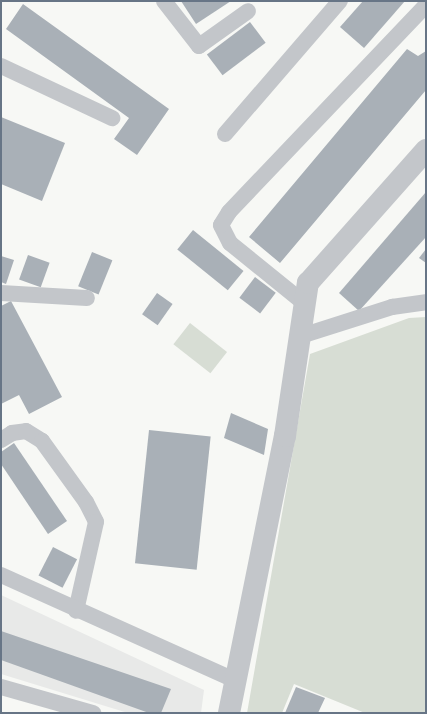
<!DOCTYPE html>
<html>
<head>
<meta charset="utf-8">
<style>
	body { margin:0 }
	#map { position:relative; width:427px; height:714px; overflow:hidden; background:#f7f8f5; font-family:"DejaVu Sans",sans-serif }
	div>[style] { position:absolute }
	[style*='--x'] { left:calc(var(--x)*1px); top:calc(var(--y)*1px); width:calc(var(--w)*1px); rotate:calc(var(--a)*1deg) }
	.built>* { inset:0; background:#e8e9e8 }
	.green>* { inset:0; background:#d7ddd4; transform-origin:0 0 }
	.building>* { inset:0; background:#a9b0b7; transform-origin:0 0 }
	.lane>* { height:16px; margin:-8px; padding:0 8px; transform-origin:8px; border-radius:8px; background:#c3c6ca }
	.street>* { height:22px; margin:-11px; padding:0 11px; transform-origin:11px; border-radius:11px; background:#c3c6ca }
	span { translate:-50% -50%; white-space:nowrap; text-align:center; line-height:1.15; -webkit-text-stroke:4px #fff; paint-order:stroke }
	.frame { position:absolute; inset:0; border:2px solid #677586; pointer-events:none }
</style>
</head>
<body>
<div id="map">
	<div class="built">
		<div style="clip-path:polygon(1px 595px,204px 690px,201px 713px,128px 713px,1px 674px)"></div>
	</div>
	<div class="green">
		<div style="clip-path:polygon(426px 317px,426px 713px,365px 713px,294px 684px,282px 713px,247px 713px,310px 354px,409px 318px)"></div>
		<div style="left:190px;top:323px;width:47px;height:27px;rotate:38deg"></div>
	</div>
	<div class="building">
		<div style="clip-path:polygon(181px 1px,231px 1px,196px 24px)"></div>
		<div style="clip-path:polygon(363px 1px,405px 1px,364px 48px,340px 27px)"></div>
		<div style="clip-path:polygon(23px 4px,169px 109px,137px 155px,114px 139px,129px 118px,6px 29px)"></div>
		<div style="left:250px;top:22px;width:26px;height:54px;rotate:53deg"></div>
		<div style="clip-path:polygon(407px 49px,418px 56px,426px 51px,426px 90px,280px 263px,249px 237px)"></div>
		<div style="clip-path:polygon(1px 117px,65px 143px,42px 201px,1px 184px)"></div>
		<div style="clip-path:polygon(426px 192px,426px 237px,359px 311px,339px 293px)"></div>
		<div style="left:193px;top:230px;width:65px;height:25px;rotate:39deg"></div>
		<div style="clip-path:polygon(426px 249px,426px 263px,419px 258px)"></div>
		<div style="left:92px;top:252px;width:22px;height:37px;rotate:22deg"></div>
		<div style="left:28px;top:255px;width:23px;height:26px;rotate:20deg"></div>
		<div style="clip-path:polygon(1px 256px,14px 260px,6px 284px,1px 282px)"></div>
		<div style="left:255px;top:277px;width:26px;height:26px;rotate:37deg"></div>
		<div style="left:157px;top:293px;width:19px;height:26px;rotate:35deg"></div>
		<div style="clip-path:polygon(11px 301px,62px 397px,29px 414px,19px 395px,1px 404px,1px 306px)"></div>
		<div style="clip-path:polygon(231px 413px,268px 429px,264px 455px,224px 438px)"></div>
		<div style="left:149px;top:430px;width:62px;height:134px;rotate:6deg"></div>
		<div style="clip-path:polygon(14px 443px,67px 521px,48px 534px,1px 464px,1px 452px)"></div>
		<div style="left:53px;top:547px;width:27px;height:32px;rotate:27deg"></div>
		<div style="clip-path:polygon(1px 631px,171px 689px,161px 713px,149px 713px,1px 660px)"></div>
		<div style="clip-path:polygon(296px 687px,325px 698px,318px 713px,285px 713px)"></div>
	</div>
	<div class="lane">
		<div style="--x:164;--y:1;--w:57;--a:52.1"></div>
		<div style="--x:199;--y:46;--w:60;--a:-35.5"></div>
		<div style="--x:1;--y:66;--w:123;--a:25.1"></div>
		<div style="--x:225;--y:134;--w:176;--a:-49.2"></div>
		<div style="--x:1;--y:293;--w:86;--a:3.3"></div>
		<div style="--x:304;--y:303;--w:95;--a:-141"></div>
		<div style="--x:230;--y:243;--w:20;--a:-117"></div>
		<div style="--x:221;--y:225;--w:15;--a:-58"></div>
		<div style="--x:229;--y:212;--w:286;--a:-46.4"></div>
		<div style="--x:301;--y:336;--w:96;--a:-17.7"></div>
		<div style="--x:392;--y:307;--w:34;--a:-8"></div>
		<div style="--x:1;--y:440;--w:13;--a:-32"></div>
		<div style="--x:12;--y:433;--w:14;--a:-8"></div>
		<div style="--x:26;--y:431;--w:19;--a:32"></div>
		<div style="--x:42;--y:441;--w:75;--a:54.2"></div>
		<div style="--x:86;--y:502;--w:22;--a:63"></div>
		<div style="--x:96;--y:522;--w:91;--a:102.7"></div>
		<div style="--x:1;--y:575;--w:256;--a:24.2"></div>
		<div style="--x:1;--y:687;--w:96;--a:15.8"></div>
	</div>
	<div class="street">
		<div style="--x:229;--y:713;--w:283;--a:-78.6"></div>
		<div style="--x:285;--y:436;--w:155;--a:-81.5"></div>
		<div style="--x:308;--y:283;--w:178;--a:-48.4"></div>
	</div>
	<div class="frame"></div>
</div>
</body>
</html>
